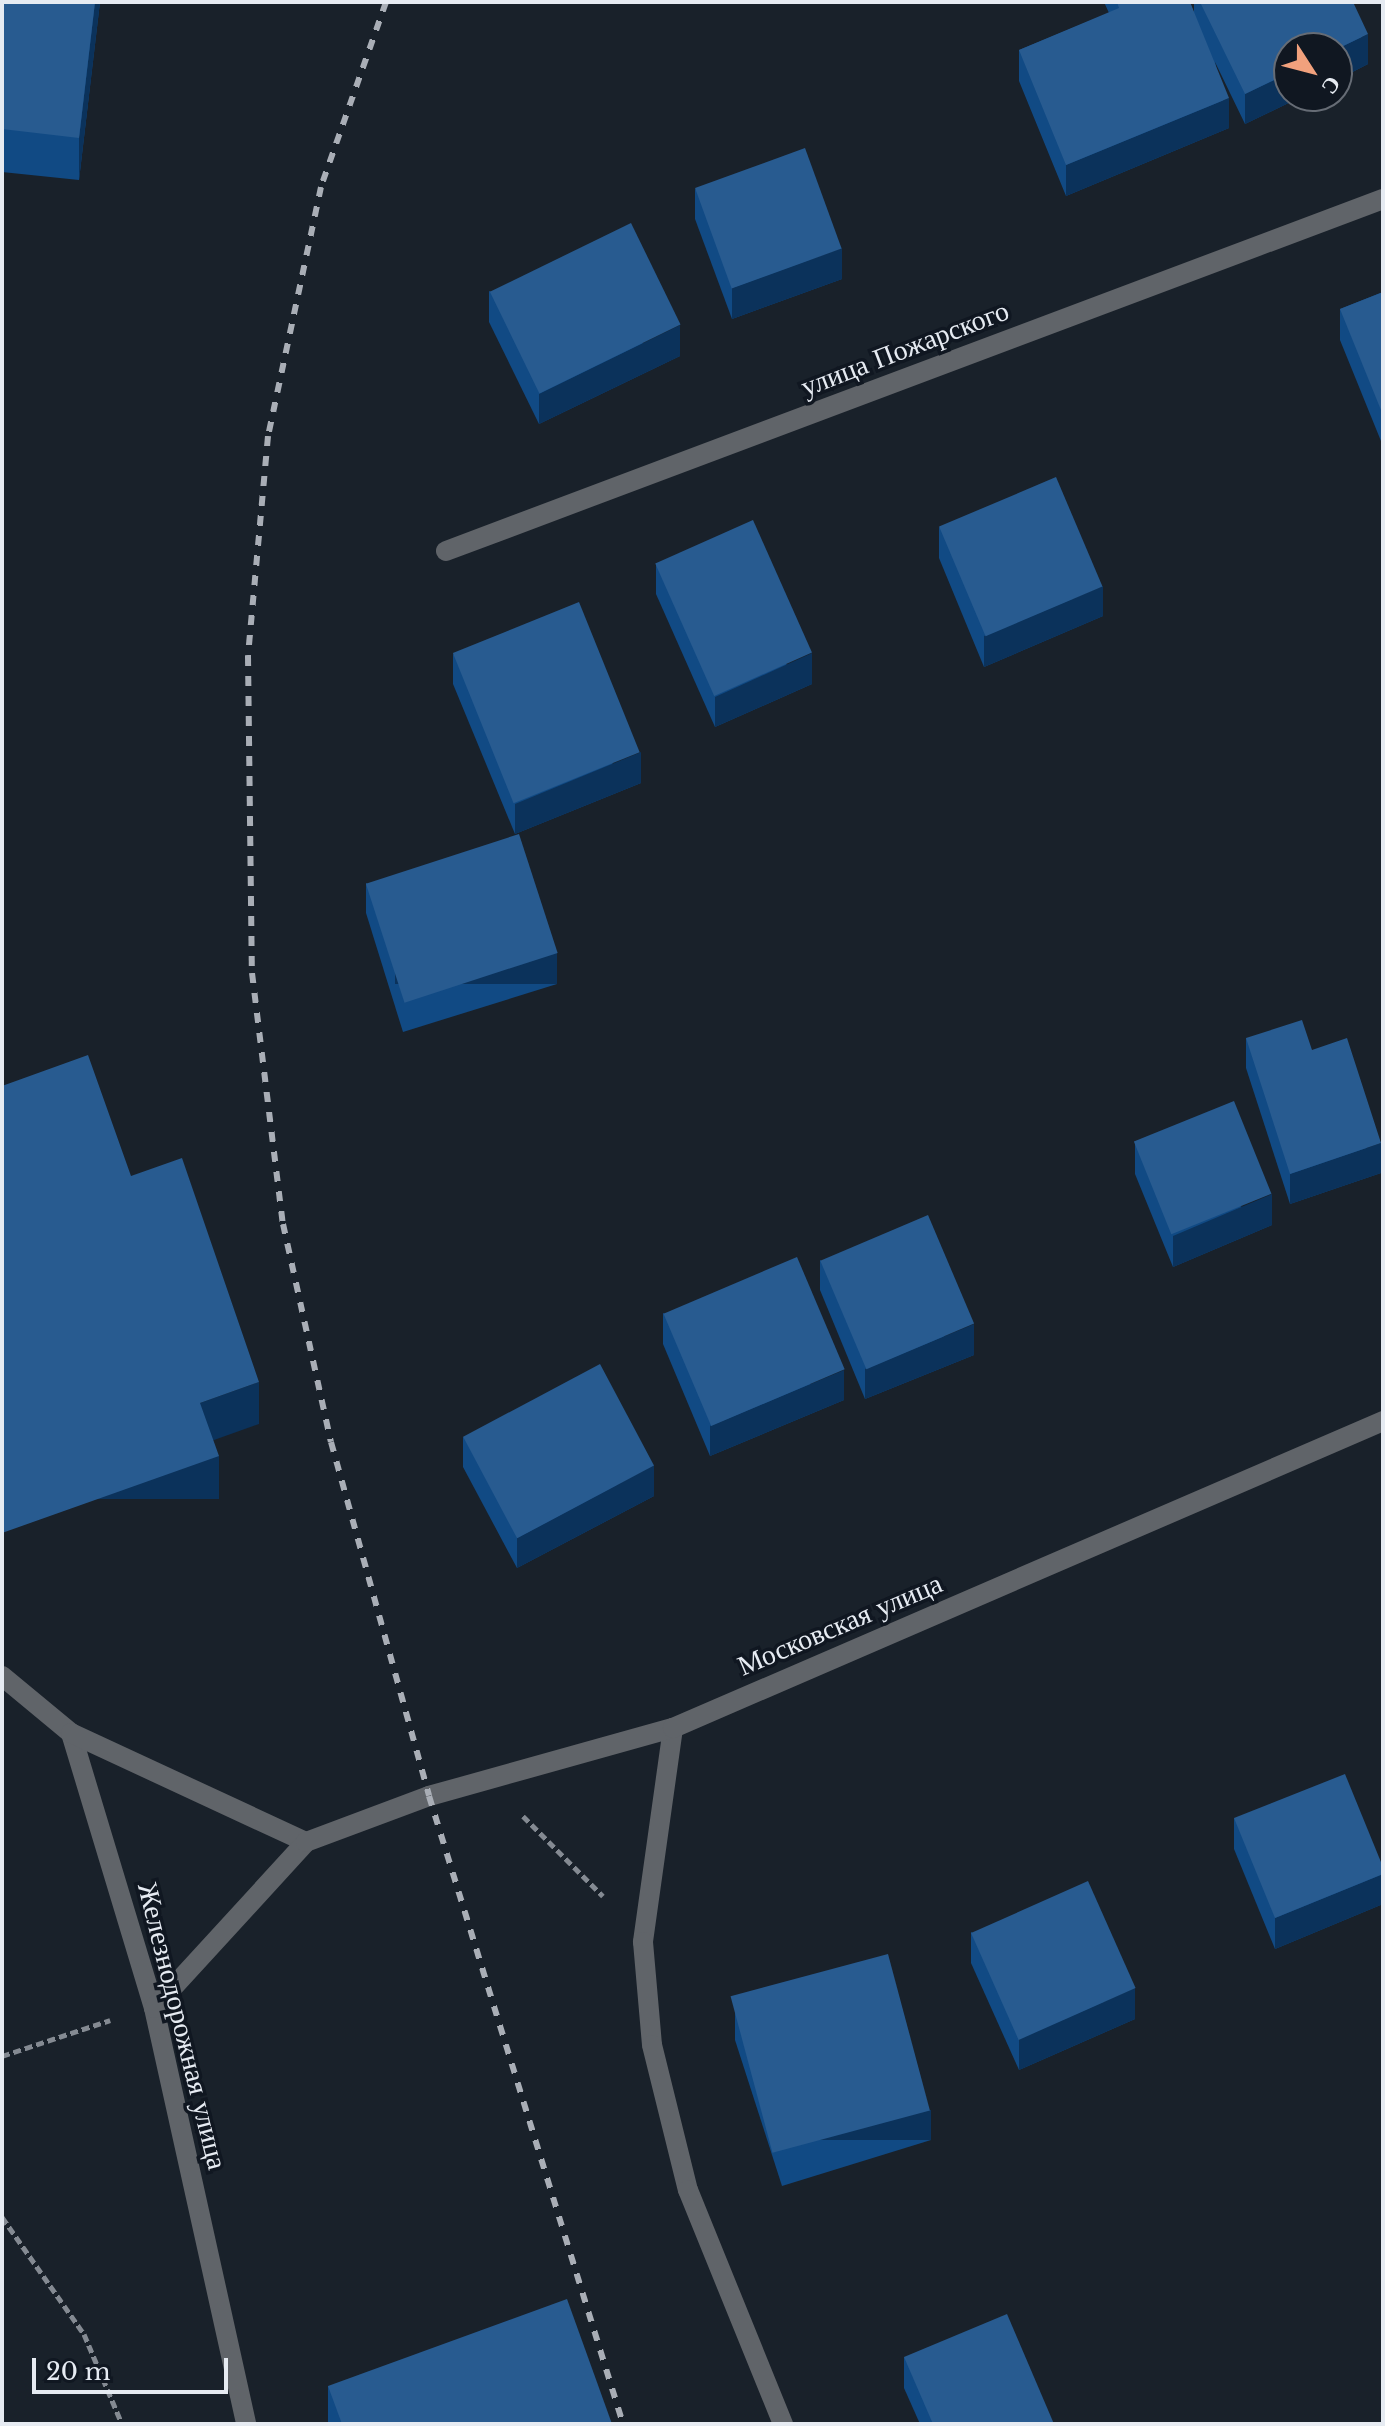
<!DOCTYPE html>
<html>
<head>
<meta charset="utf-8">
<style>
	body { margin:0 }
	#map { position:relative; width:1385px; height:2426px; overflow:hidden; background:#19212a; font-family:"Libre Baskerville",serif }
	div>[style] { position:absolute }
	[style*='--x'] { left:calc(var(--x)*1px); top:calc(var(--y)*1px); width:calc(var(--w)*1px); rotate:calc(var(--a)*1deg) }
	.path>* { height:5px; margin-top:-2.5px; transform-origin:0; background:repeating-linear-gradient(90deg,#848a92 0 8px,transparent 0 12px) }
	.street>* { height:20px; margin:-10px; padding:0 10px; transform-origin:10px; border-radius:10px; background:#606469 }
	.rail>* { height:6px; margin-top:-3px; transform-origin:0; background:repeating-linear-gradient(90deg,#a9aeb6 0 10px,transparent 0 20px) }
	.wall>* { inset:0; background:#114a84 }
	.shaded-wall>* { inset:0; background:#0b325b; transform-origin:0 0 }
	.building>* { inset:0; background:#285b90; transform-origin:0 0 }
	span { translate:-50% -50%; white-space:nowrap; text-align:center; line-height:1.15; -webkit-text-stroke:7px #101721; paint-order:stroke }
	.street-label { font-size:28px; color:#e6ebf2 }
	.frame { position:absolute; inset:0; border:4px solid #e6ebf2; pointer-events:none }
	.north { position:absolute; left:1273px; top:32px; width:80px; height:80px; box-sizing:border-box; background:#101721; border:2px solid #666c75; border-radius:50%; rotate:126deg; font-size:22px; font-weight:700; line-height:32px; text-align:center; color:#e6ebf2 }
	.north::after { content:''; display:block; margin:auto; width:28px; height:36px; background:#f1a17d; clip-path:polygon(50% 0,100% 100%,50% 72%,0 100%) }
	.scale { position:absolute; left:32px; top:2358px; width:196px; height:36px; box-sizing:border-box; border:4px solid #e6ebf2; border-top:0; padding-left:10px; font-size:24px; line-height:28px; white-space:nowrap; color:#e6ebf2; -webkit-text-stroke:6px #101721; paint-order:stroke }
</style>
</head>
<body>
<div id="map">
	<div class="path">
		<div style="--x:523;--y:1816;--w:113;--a:45"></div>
		<div style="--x:2;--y:2056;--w:114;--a:-18.4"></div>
		<div style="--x:2;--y:2217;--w:143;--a:55"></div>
		<div style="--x:84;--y:2334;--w:98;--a:67.1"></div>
	</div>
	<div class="street">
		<div style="--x:446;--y:551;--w:1001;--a:-20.59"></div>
		<div style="--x:2;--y:1676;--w:89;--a:39.6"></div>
		<div style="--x:71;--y:1733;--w:287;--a:73.2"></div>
		<div style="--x:154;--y:2008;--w:426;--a:77.5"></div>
		<div style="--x:673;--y:1728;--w:216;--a:98"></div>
		<div style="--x:643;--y:1942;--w:103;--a:85"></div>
		<div style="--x:652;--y:2045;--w:149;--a:76.1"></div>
		<div style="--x:688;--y:2190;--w:253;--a:67.9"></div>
		<div style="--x:71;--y:1733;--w:259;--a:24.9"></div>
		<div style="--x:154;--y:2008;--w:225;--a:-47.5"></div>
		<div style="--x:306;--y:1842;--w:131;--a:-20.5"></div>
		<div style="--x:429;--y:1796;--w:253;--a:-15.6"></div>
		<div style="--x:673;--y:1728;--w:774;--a:-23.38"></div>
	</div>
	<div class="rail">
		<div style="--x:386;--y:2;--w:196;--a:109.4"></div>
		<div style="--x:321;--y:187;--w:255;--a:102"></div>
		<div style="--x:268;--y:436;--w:221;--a:95.2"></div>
		<div style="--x:248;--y:656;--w:317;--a:89.3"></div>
		<div style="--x:252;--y:973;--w:253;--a:83"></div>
		<div style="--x:283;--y:1224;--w:223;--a:77.6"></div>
		<div style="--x:331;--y:1442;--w:367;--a:74.5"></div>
		<div style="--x:429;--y:1796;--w:657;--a:72.83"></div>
	</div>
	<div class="wall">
		<div style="clip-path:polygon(2px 2px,100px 2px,79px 180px,2px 172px)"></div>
		<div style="clip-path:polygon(1104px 2px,1190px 2px,1194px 13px,1194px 2px,1353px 2px,1368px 64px,1337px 80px,1337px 48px,1289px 96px,1303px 96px,1245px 124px,1215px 62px,1229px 128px,1066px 196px,1019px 81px,1019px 50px,1109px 13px)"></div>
		<div style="clip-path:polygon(695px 189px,842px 279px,732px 319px,695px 219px)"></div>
		<div style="clip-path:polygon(489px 291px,680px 356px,539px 424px,489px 322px)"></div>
		<div style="clip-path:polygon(1383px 292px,1383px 446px,1340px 340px,1340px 309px)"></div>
		<div style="clip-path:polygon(939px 527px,1103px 616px,984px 667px,939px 558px)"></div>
		<div style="clip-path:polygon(656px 564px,812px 684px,715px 727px,656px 594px)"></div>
		<div style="clip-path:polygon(453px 654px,641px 783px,515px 834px,453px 684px)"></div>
		<div style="clip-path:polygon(366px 883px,557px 984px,403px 1032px,366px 913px)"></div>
		<div style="clip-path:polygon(1246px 1038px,1312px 1050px,1381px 1173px,1290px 1204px,1246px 1068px)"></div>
		<div style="clip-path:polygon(1135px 1143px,1272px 1225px,1173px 1267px,1135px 1174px)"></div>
		<div style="clip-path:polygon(820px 1260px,974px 1355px,865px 1399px,820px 1290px)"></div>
		<div style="clip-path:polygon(663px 1313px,844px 1400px,710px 1456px,663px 1344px)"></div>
		<div style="clip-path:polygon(463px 1437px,654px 1496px,517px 1568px,463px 1467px)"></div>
		<div style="clip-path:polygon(1234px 1818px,1383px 1867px,1383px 1904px,1275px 1949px,1234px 1849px)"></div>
		<div style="clip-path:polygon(971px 1932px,1135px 2019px,1019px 2070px,971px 1963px)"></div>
		<div style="clip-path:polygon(735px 2010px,931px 2140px,782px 2186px,735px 2040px)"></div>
		<div style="clip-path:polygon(904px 2357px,1054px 2424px,920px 2424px,904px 2388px)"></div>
		<div style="clip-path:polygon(328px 2386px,612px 2424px,328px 2424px)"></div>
	</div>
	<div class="shaded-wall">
		<div style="clip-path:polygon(95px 2px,100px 2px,79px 180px,79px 138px)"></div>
		<div style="clip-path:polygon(1368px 34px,1368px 64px,1337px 80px,1337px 49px)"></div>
		<div style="clip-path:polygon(1289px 73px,1289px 96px,1303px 96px,1245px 124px,1245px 94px)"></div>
		<div style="clip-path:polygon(1229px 98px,1229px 128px,1066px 196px,1066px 165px)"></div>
		<div style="clip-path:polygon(842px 248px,842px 279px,732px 319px,732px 288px)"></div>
		<div style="clip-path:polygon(680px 325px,680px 356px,539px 424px,539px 394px)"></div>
		<div style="clip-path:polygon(1103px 586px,1103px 616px,984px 667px,984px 636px)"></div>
		<div style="clip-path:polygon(812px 653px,812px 684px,715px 727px,715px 697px)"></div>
		<div style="clip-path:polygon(641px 752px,641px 783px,515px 834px,515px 804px)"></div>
		<div style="left:557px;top:953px;width:31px;height:162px;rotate:90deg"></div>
		<div style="clip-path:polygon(1381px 1143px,1381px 1173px,1290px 1204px,1290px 1174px)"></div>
		<div style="clip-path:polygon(1272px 1194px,1272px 1225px,1173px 1267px,1173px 1236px)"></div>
		<div style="clip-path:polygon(974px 1324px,974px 1355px,865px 1399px,865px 1369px)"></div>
		<div style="clip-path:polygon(844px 1370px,844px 1400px,710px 1456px,710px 1426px)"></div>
		<div style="clip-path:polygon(259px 1382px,259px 1424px,200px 1445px,200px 1403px)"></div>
		<div style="left:219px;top:1456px;width:43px;height:230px;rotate:90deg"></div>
		<div style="clip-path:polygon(654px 1465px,654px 1496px,517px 1568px,517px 1538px)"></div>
		<div style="clip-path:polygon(1383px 1874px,1383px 1904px,1275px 1949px,1275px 1918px)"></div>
		<div style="clip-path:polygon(1135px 1988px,1135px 2019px,1019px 2070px,1019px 2039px)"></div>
		<div style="left:931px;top:2110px;width:30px;height:156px;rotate:90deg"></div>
	</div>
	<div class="building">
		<div style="clip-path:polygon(2px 2px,95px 2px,79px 138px,2px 129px)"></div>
		<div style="clip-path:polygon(1117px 2px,1190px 2px,1229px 98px,1066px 165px,1019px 50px,1119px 8px)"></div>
		<div style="clip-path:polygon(1200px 2px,1353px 2px,1368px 34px,1337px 49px,1337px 48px,1289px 48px,1289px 73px,1245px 94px)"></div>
		<div style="left:805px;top:148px;width:107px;height:117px;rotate:70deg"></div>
		<div style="left:631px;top:223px;width:113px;height:157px;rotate:64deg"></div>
		<div style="clip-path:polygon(1383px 292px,1383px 415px,1340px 309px)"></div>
		<div style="left:1056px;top:477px;width:119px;height:127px;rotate:67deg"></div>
		<div style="left:753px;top:520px;width:145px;height:107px;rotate:66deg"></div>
		<div style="left:579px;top:602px;width:162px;height:136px;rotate:68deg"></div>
		<div style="left:519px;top:834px;width:125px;height:161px;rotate:72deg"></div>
		<div style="clip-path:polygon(1302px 1020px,1312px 1050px,1347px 1038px,1381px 1143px,1290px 1174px,1246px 1038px)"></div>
		<div style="clip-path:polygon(88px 1055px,131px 1176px,182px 1158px,259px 1382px,200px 1403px,219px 1456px,2px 1533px,2px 1086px)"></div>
		<div style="left:1234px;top:1101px;width:100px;height:108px;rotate:68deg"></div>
		<div style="left:928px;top:1215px;width:118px;height:117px;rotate:67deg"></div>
		<div style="left:797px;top:1257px;width:122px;height:145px;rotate:67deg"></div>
		<div style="left:600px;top:1364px;width:115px;height:155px;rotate:62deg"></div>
		<div style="clip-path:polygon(1345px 1774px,1383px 1867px,1383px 1874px,1275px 1918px,1234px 1818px)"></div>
		<div style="left:1088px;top:1881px;width:117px;height:128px;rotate:66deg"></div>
		<div style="left:888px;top:1954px;width:162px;height:163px;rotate:75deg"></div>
		<div style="clip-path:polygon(567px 2299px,612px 2424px,342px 2424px,328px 2386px)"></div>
		<div style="clip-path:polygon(1007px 2314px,1054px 2424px,933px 2424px,904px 2357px)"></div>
	</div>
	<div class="street-label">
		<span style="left:905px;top:349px;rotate:-21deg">улица Пожарского</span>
		<span style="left:840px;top:1625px;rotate:-23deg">Московская улица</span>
		<span style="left:182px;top:2026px;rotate:76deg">Железнодорожная улица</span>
	</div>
	<div class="frame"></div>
	<div class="north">С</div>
	<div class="scale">20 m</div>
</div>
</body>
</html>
